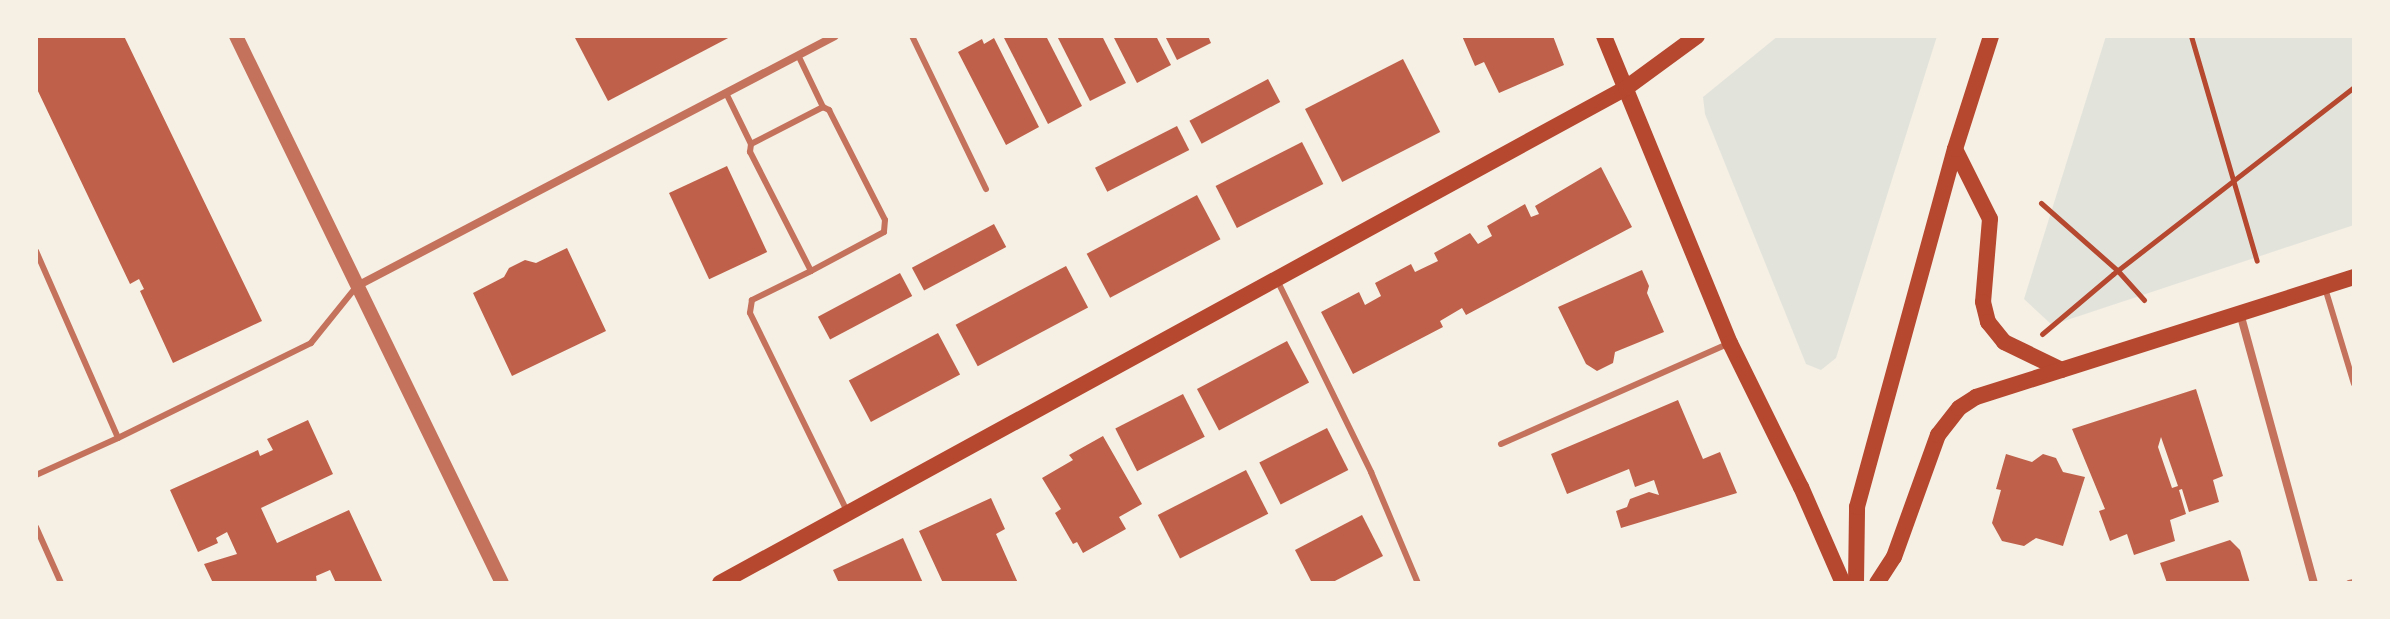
<!DOCTYPE html>
<html>
<head>
<meta charset="utf-8">
<style>
	body { margin:0 }
	#map { position:relative; width:2390px; height:619px; overflow:hidden; background:#f6efe4; font-family:Roboto,sans-serif }
	div>[style] { position:absolute }
	[style*='--x'] { left:calc(var(--x)*1px); top:calc(var(--y)*1px); width:calc(var(--w)*1px); rotate:calc(var(--a)*1deg) }
	.green>* { inset:0; background:#e2e4dc }
	.building>* { inset:0; background:#bf614a; transform-origin:0 0 }
	.path>* { height:5px; margin:-2.5px; padding:0 2.5px; transform-origin:2.5px; border-radius:2.5px; background:#b5482f }
	.service>* { height:6px; margin:-3px; padding:0 3px; transform-origin:3px; border-radius:3px; background:#c5725c }
	.minor>* { height:8px; margin:-4px; padding:0 4px; transform-origin:4px; border-radius:4px; background:#c5725c }
	.tertiary>* { height:14px; margin:-7px; padding:0 7px; transform-origin:7px; border-radius:7px; background:#c5725c }
	.secondary>* { height:16px; margin:-8px; padding:0 8px; transform-origin:8px; border-radius:8px; background:#b5482f }
	span { translate:-50% -50%; white-space:nowrap; text-align:center; line-height:1.15; -webkit-text-stroke:6px #f6efe4; paint-order:stroke }
	.frame { position:absolute; inset:0; border:38px solid #f6efe4; pointer-events:none }
</style>
</head>
<body>
<div id="map">
	<div class="green">
		<div style="clip-path:polygon(1778px 36px,1937px 36px,1836px 358px,1821px 370px,1806px 364px,1705px 114px,1703px 97px)"></div>
		<div style="clip-path:polygon(2106px 36px,2354px 36px,2354px 225px,2052px 325px,2024px 299px)"></div>
	</div>
	<div class="building">
		<div style="clip-path:polygon(36px 36px,124px 36px,262px 321px,173px 363px,140px 291px,144px 289px,139px 279px,130px 284px,36px 87px)"></div>
		<div style="clip-path:polygon(574px 36px,732px 36px,608px 101px)"></div>
		<div style="clip-path:polygon(1003px 36px,1046px 36px,1082px 106px,1048px 124px)"></div>
		<div style="clip-path:polygon(1057px 36px,1102px 36px,1126px 83px,1090px 101px)"></div>
		<div style="clip-path:polygon(1113px 36px,1156px 36px,1171px 65px,1137px 83px)"></div>
		<div style="clip-path:polygon(1165px 36px,1208px 36px,1211px 43px,1177px 60px)"></div>
		<div style="clip-path:polygon(1462px 36px,1553px 36px,1564px 65px,1499px 93px,1484px 62px,1475px 66px)"></div>
		<div style="clip-path:polygon(994px 38px,1039px 127px,1006px 145px,958px 52px,982px 39px,984px 44px)"></div>
		<div style="left:1403px;top:59px;width:82px;height:110px;rotate:63deg"></div>
		<div style="left:1268px;top:79px;width:26px;height:89px;rotate:62deg"></div>
		<div style="left:1177px;top:126px;width:27px;height:92px;rotate:63deg"></div>
		<div style="left:1302px;top:142px;width:47px;height:97px;rotate:63deg"></div>
		<div style="left:727px;top:166px;width:95px;height:64px;rotate:65deg"></div>
		<div style="clip-path:polygon(1601px 167px,1632px 227px,1466px 315px,1462px 308px,1440px 321px,1443px 327px,1353px 374px,1321px 312px,1359px 292px,1365px 305px,1381px 296px,1375px 283px,1411px 264px,1415px 272px,1438px 261px,1434px 253px,1470px 233px,1478px 244px,1492px 236px,1487px 226px,1525px 204px,1531px 217px,1539px 214px,1535px 206px)"></div>
		<div style="left:1197px;top:195px;width:50px;height:125px;rotate:62deg"></div>
		<div style="left:994px;top:224px;width:26px;height:93px;rotate:62deg"></div>
		<div style="clip-path:polygon(567px 248px,606px 331px,512px 376px,473px 293px,504px 277px,509px 268px,525px 260px,536px 263px)"></div>
		<div style="left:1066px;top:266px;width:47px;height:125px;rotate:62deg"></div>
		<div style="clip-path:polygon(1642px 270px,1649px 286px,1647px 293px,1664px 332px,1615px 352px,1613px 363px,1597px 371px,1586px 364px,1558px 307px)"></div>
		<div style="left:900px;top:273px;width:26px;height:93px;rotate:62deg"></div>
		<div style="left:938px;top:333px;width:47px;height:101px;rotate:62deg"></div>
		<div style="left:1287px;top:341px;width:47px;height:102px;rotate:62deg"></div>
		<div style="clip-path:polygon(evenodd,2196px 389px,2223px 476px,2213px 480px,2219px 502px,2189px 512px,2182px 489px,2179px 490px,2186px 514px,2170px 520px,2175px 541px,2134px 555px,2127px 534px,2110px 541px,2099px 511px,2105px 509px,2072px 429px,2196px 389px,2161px 437px,2178px 486px,2172px 488px,2158px 447px,2161px 437px)"></div>
		<div style="left:1183px;top:394px;width:48px;height:76px;rotate:63deg"></div>
		<div style="clip-path:polygon(1678px 400px,1703px 459px,1720px 452px,1737px 493px,1621px 528px,1616px 511px,1627px 507px,1630px 499px,1649px 492px,1659px 495px,1654px 480px,1635px 487px,1629px 469px,1567px 494px,1551px 454px)"></div>
		<div style="clip-path:polygon(308px 420px,333px 474px,261px 508px,277px 543px,349px 510px,383px 583px,336px 583px,330px 570px,316px 576px,317px 583px,213px 583px,204px 564px,237px 554px,227px 532px,216px 538px,218px 543px,198px 552px,170px 490px,258px 450px,260px 456px,273px 450px,267px 439px)"></div>
		<div style="left:1327px;top:428px;width:47px;height:76px;rotate:63deg"></div>
		<div style="clip-path:polygon(1103px 436px,1142px 504px,1119px 517px,1126px 529px,1083px 553px,1077px 542px,1073px 544px,1055px 513px,1061px 509px,1042px 478px,1073px 460px,1069px 455px)"></div>
		<div style="clip-path:polygon(2006px 454px,2032px 462px,2043px 454px,2056px 458px,2063px 472px,2085px 477px,2063px 546px,2036px 538px,2024px 546px,2002px 541px,1992px 523px,2001px 490px,1996px 489px)"></div>
		<div style="left:1246px;top:470px;width:49px;height:99px;rotate:63deg"></div>
		<div style="clip-path:polygon(991px 498px,1005px 529px,996px 534px,1018px 583px,943px 583px,919px 531px)"></div>
		<div style="clip-path:polygon(1362px 515px,1383px 556px,1331px 583px,1312px 583px,1295px 550px)"></div>
		<div style="clip-path:polygon(903px 538px,923px 583px,839px 583px,833px 570px)"></div>
		<div style="clip-path:polygon(2230px 540px,2240px 550px,2250px 583px,2167px 583px,2160px 563px)"></div>
	</div>
	<div class="path">
		<div style="--x:2191;--y:36;--w:234;--a:73.7"></div>
		<div style="--x:2041;--y:203;--w:103;--a:41.4"></div>
		<div style="--x:2118;--y:271;--w:39;--a:48"></div>
		<div style="--x:2042;--y:334;--w:93;--a:-40.2"></div>
		<div style="--x:2113;--y:274;--w:305;--a:-37.8"></div>
	</div>
	<div class="service">
		<div style="--x:912;--y:36;--w:170;--a:64.2"></div>
		<div style="--x:798;--y:55;--w:58;--a:64.3"></div>
		<div style="--x:726;--y:93;--w:57;--a:63.9"></div>
		<div style="--x:36;--y:251;--w:204;--a:66.3"></div>
		<div style="--x:118;--y:438;--w:215;--a:-26.2"></div>
		<div style="--x:311;--y:343;--w:73;--a:-51.1"></div>
		<div style="--x:811;--y:271;--w:134;--a:-117.1"></div>
		<div style="--x:750;--y:152;--w:8;--a:-83"></div>
		<div style="--x:751;--y:144;--w:81;--a:-27.2"></div>
		<div style="--x:823;--y:107;--w:7;--a:27"></div>
		<div style="--x:829;--y:110;--w:123;--a:63"></div>
		<div style="--x:885;--y:220;--w:12;--a:95"></div>
		<div style="--x:884;--y:232;--w:83;--a:151.9"></div>
		<div style="--x:811;--y:271;--w:66;--a:153.8"></div>
		<div style="--x:752;--y:300;--w:13;--a:99"></div>
		<div style="--x:750;--y:313;--w:220;--a:63.9"></div>
		<div style="--x:1278;--y:282;--w:212;--a:63.9"></div>
		<div style="--x:1371;--y:472;--w:121;--a:67.1"></div>
		<div style="--x:2325;--y:288;--w:100;--a:73.2"></div>
		<div style="--x:1501;--y:444;--w:250;--a:-23.8"></div>
		<div style="--x:36;--y:475;--w:90;--a:-24.3"></div>
		<div style="--x:36;--y:527;--w:61;--a:65.9"></div>
		<div style="--x:2349;--y:583;--w:5;--a:-11"></div>
	</div>
	<div class="minor">
		<div style="--x:357;--y:286;--w:539;--a:-27.61"></div>
		<div style="--x:2240;--y:313;--w:280;--a:74.7"></div>
	</div>
	<div class="tertiary">
		<div style="--x:236;--y:36;--w:608;--a:64.07"></div>
	</div>
	<div class="secondary">
		<div style="--x:1604;--y:36;--w:332;--a:67.7"></div>
		<div style="--x:1730;--y:343;--w:161;--a:63.8"></div>
		<div style="--x:1801;--y:487;--w:105;--a:66.4"></div>
		<div style="--x:1955;--y:149;--w:78;--a:63.4"></div>
		<div style="--x:1990;--y:219;--w:83;--a:94.8"></div>
		<div style="--x:1983;--y:302;--w:21;--a:76"></div>
		<div style="--x:1988;--y:322;--w:26;--a:51"></div>
		<div style="--x:2004;--y:342;--w:64;--a:25.8"></div>
		<div style="--x:720;--y:583;--w:1032;--a:-28.65"></div>
		<div style="--x:1626;--y:88;--w:88;--a:-36.2"></div>
		<div style="--x:1856;--y:583;--w:76;--a:-89.2"></div>
		<div style="--x:1857;--y:507;--w:371;--a:-74.7"></div>
		<div style="--x:1955;--y:149;--w:119;--a:-72.3"></div>
		<div style="--x:1877;--y:583;--w:31;--a:-57"></div>
		<div style="--x:1894;--y:557;--w:130;--a:-70.2"></div>
		<div style="--x:1938;--y:435;--w:34;--a:-52"></div>
		<div style="--x:1959;--y:408;--w:20;--a:-33"></div>
		<div style="--x:1976;--y:397;--w:397;--a:-17.6"></div>
	</div>
	<div class="frame"></div>
</div>
</body>
</html>
